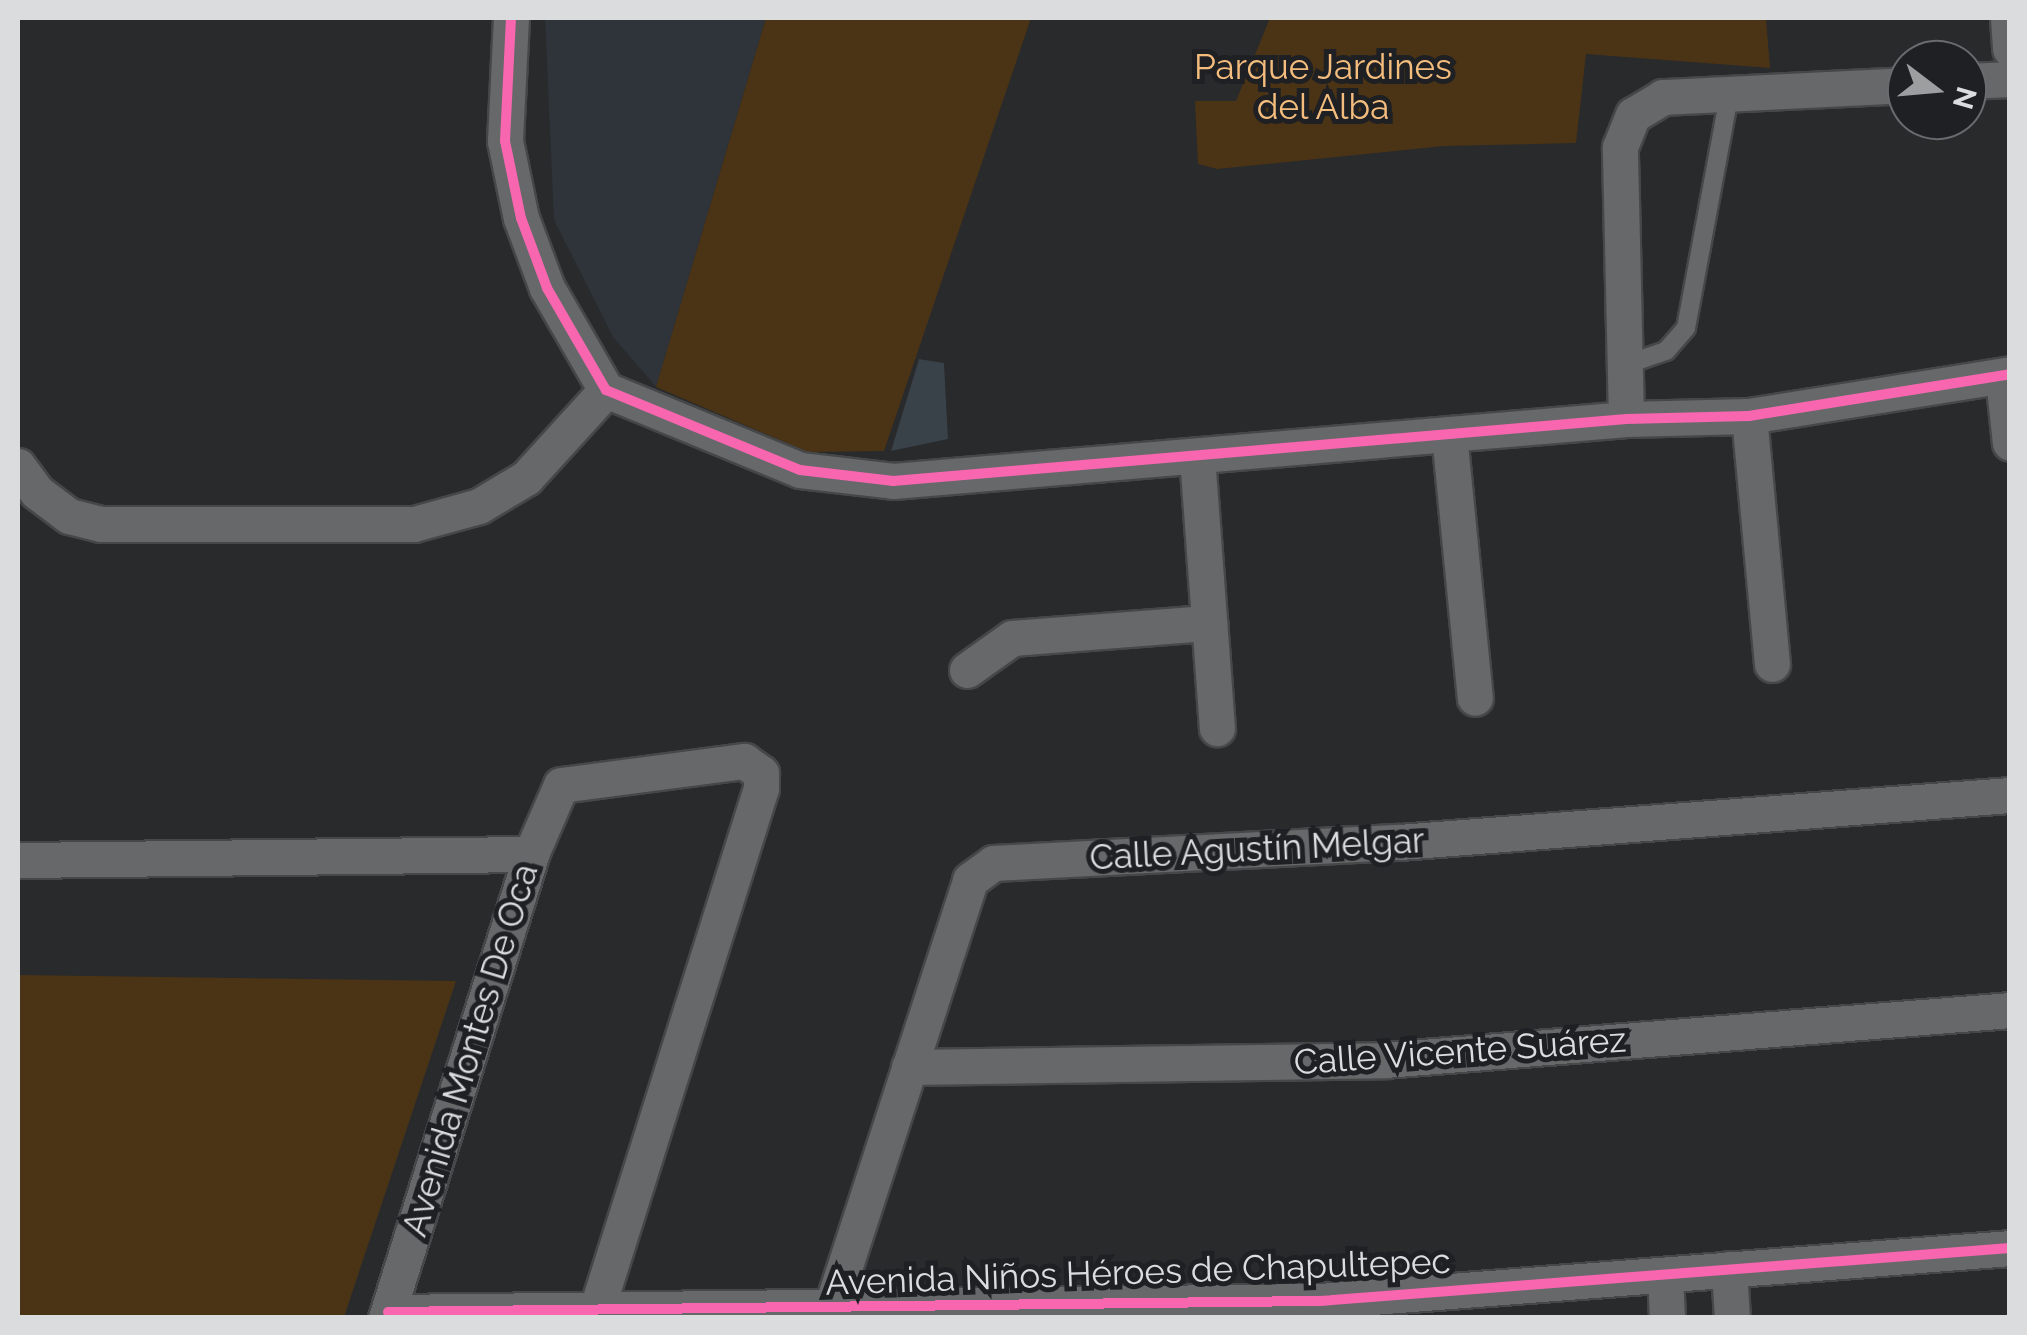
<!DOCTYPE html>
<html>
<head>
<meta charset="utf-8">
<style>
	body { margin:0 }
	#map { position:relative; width:2027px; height:1335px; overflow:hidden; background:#282a2c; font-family:Raleway,sans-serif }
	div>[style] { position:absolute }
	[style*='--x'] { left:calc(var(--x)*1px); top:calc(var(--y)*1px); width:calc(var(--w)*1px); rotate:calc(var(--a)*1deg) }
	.built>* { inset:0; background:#2e343a }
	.green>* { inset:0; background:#4b3315 }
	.building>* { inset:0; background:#394149 }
	.roads { filter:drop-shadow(2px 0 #464748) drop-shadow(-2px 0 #464748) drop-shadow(0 2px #464748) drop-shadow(0 -2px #464748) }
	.lane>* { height:18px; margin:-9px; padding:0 9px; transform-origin:9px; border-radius:9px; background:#676869 }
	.street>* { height:35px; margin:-17.5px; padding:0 17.5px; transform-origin:17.5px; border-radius:17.5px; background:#676869 }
	.cycleway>* { height:10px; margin:-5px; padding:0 5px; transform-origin:5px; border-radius:5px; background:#f766af }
	span { translate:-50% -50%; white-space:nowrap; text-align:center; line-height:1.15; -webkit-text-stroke:10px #1e2023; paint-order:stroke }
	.park-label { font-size:35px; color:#f4bd7e }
	.street-label { font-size:35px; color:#dadcde }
	.frame { position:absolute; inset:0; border:20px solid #dadcde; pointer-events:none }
	.north { position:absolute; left:1887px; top:40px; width:100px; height:100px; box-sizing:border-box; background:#1e2023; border:2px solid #696b6e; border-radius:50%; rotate:106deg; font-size:28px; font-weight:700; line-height:40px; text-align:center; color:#dadcde }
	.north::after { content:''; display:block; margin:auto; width:35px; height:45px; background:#9c9ea0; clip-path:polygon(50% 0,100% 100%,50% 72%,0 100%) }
</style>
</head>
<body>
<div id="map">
	<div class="built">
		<div style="clip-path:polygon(545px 18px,766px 18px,656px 387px,613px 337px,554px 220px)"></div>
	</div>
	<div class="green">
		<div style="clip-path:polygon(766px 18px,1031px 18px,884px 451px,808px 452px,656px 387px)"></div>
		<div style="clip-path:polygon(1270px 18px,1766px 18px,1770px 68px,1586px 54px,1576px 143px,1444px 146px,1217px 169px,1198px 164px,1195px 101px,1236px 101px)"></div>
		<div style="clip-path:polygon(18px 975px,456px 981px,344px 1317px,18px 1317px)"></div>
	</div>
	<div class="building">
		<div style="clip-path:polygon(919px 359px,944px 363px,948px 439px,891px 451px)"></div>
	</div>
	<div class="roads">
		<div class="lane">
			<div style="--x:1625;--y:365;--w:43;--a:-18.9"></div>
			<div style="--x:1666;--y:351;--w:30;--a:-49"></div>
			<div style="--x:1686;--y:328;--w:237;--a:-79.5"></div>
		</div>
		<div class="street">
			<div style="--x:511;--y:18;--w:123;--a:92.8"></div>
			<div style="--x:505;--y:141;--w:79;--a:78.3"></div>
			<div style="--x:521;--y:218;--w:75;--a:69.6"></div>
			<div style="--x:547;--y:288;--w:118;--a:60"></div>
			<div style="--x:606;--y:390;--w:210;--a:22.4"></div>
			<div style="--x:800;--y:470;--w:94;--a:6.7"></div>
			<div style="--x:893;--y:481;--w:736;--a:-4.83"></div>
			<div style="--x:1626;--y:419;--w:123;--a:-1.4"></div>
			<div style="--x:1749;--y:416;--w:264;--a:-9.1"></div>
			<div style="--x:2008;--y:18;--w:31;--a:86"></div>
			<div style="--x:1967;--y:81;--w:43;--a:-2.7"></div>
			<div style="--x:2003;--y:378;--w:65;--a:83.9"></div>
			<div style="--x:1749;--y:416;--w:249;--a:84.7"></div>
			<div style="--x:1626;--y:419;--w:272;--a:-91.3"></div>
			<div style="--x:1620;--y:147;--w:35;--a:-68"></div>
			<div style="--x:1633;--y:115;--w:35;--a:-31"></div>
			<div style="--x:1663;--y:97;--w:244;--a:-2.8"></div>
			<div style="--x:1449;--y:434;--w:265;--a:84.4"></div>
			<div style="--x:1197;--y:456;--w:273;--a:85.8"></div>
			<div style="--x:18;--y:466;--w:32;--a:54"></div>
			<div style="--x:37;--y:492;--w:40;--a:37"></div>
			<div style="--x:69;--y:516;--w:33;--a:14"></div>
			<div style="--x:101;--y:524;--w:313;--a:0"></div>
			<div style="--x:414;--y:524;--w:67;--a:-15.5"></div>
			<div style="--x:479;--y:506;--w:55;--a:-30.8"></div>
			<div style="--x:526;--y:478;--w:119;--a:-47.7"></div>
			<div style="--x:967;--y:670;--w:55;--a:-35.4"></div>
			<div style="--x:1012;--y:638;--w:198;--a:-4.4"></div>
			<div style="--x:18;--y:860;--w:513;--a:-0.67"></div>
			<div style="--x:909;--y:1067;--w:476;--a:-0.8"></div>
			<div style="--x:1385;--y:1060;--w:627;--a:-4.57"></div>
			<div style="--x:1729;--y:1269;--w:49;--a:86.5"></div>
			<div style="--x:1665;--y:1275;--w:43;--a:87.3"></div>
			<div style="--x:388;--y:1312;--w:932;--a:-0.68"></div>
			<div style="--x:1320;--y:1301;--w:692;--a:-4.39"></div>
			<div style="--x:386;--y:1318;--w:486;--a:-72.6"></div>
			<div style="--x:531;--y:854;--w:75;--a:-66.5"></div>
			<div style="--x:561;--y:785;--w:185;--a:-7.5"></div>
			<div style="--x:744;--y:761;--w:21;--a:35"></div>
			<div style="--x:761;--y:773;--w:15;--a:90"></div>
			<div style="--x:761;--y:788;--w:556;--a:107.49"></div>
			<div style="--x:828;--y:1318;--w:460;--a:-72"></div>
			<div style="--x:970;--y:880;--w:29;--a:-36"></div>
			<div style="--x:993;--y:863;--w:407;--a:-3"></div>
			<div style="--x:1399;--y:842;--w:613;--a:-4.4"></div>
		</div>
	</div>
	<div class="cycleway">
		<div style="--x:511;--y:18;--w:123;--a:92.8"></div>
		<div style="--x:505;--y:141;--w:79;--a:78.3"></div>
		<div style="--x:521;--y:218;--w:75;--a:69.6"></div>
		<div style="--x:547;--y:288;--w:118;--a:60"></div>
		<div style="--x:606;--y:390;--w:210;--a:22.4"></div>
		<div style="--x:800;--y:470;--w:94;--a:6.7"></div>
		<div style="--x:893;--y:481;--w:736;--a:-4.83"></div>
		<div style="--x:1626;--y:419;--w:123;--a:-1.4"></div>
		<div style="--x:1749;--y:416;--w:264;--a:-9.1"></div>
		<div style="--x:388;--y:1312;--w:932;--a:-0.68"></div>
		<div style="--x:1320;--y:1301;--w:692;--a:-4.39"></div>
	</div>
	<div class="park-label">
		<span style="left:1323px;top:87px">Parque Jardines<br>del Alba</span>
	</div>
	<div class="street-label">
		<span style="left:1257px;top:849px;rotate:-3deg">Calle Agustín Melgar</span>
		<span style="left:470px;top:1050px;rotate:-73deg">Avenida Montes De Oca</span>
		<span style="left:1460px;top:1051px;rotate:-4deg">Calle Vicente Suárez</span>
		<span style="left:1138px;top:1272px;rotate:-2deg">Avenida Niños Héroes de Chapultepec</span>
	</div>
	<div class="frame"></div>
	<div class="north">N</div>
</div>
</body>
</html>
